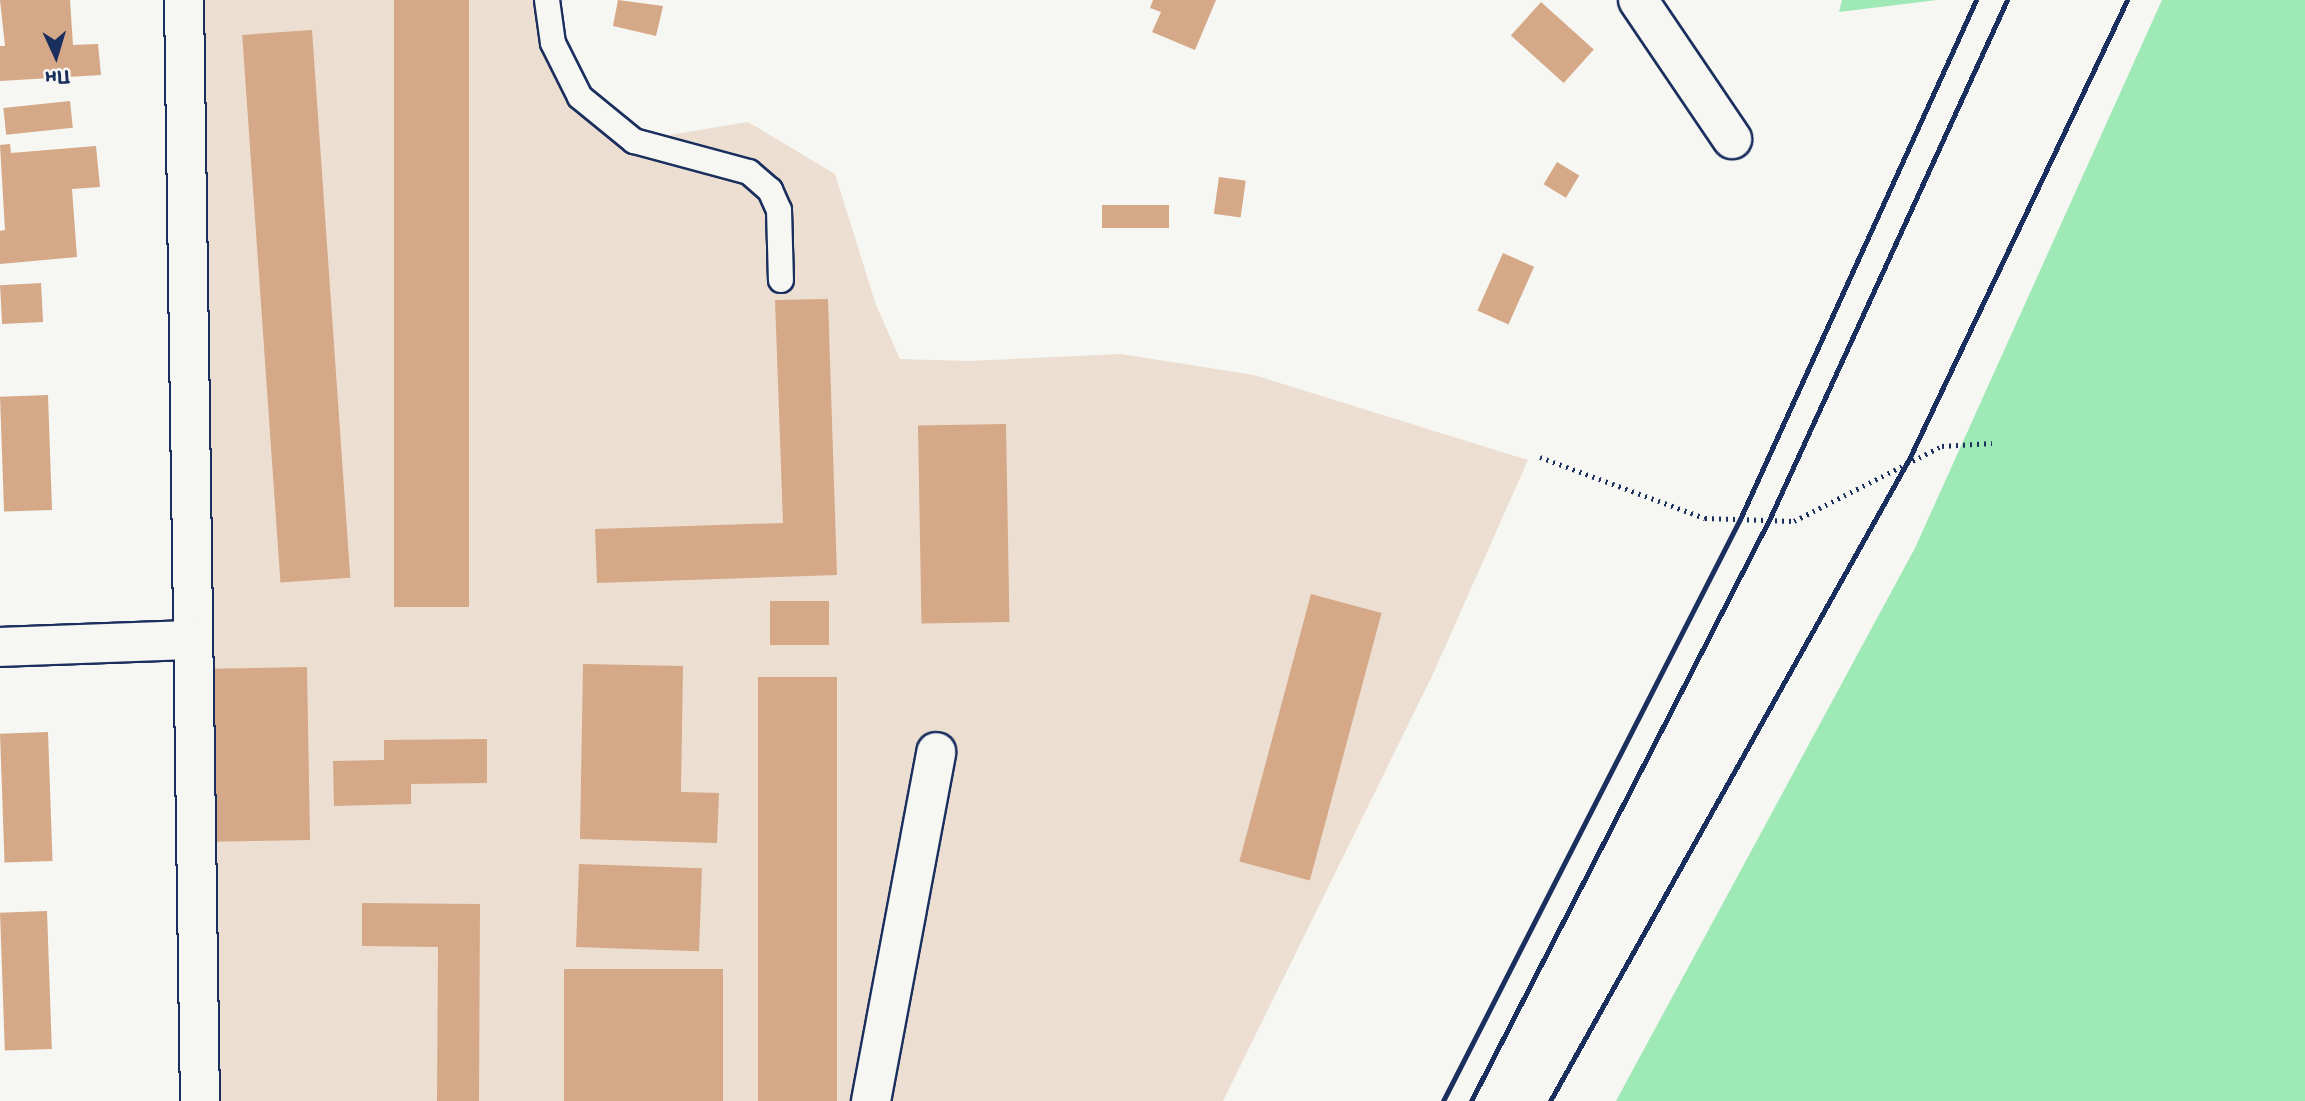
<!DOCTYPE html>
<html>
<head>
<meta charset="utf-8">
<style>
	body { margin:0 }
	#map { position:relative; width:2305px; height:1101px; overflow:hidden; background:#f6f6f2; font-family:"Shantell Sans",sans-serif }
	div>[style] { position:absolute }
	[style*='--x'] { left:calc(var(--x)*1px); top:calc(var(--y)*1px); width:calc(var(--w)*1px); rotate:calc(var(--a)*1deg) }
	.built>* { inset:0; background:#ecdfd2 }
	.green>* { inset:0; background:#9fe9b7 }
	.building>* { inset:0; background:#d5a887; transform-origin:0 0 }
	.path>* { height:4.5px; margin-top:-2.25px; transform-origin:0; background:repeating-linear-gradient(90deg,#1b2f5e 0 2px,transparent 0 7px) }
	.roads { filter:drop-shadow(2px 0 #1b2f5e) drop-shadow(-2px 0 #1b2f5e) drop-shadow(0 2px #1b2f5e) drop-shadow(0 -2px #1b2f5e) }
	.service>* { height:24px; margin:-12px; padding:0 12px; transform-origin:12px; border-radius:12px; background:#f6f6f2 }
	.minor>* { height:38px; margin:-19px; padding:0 19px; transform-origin:19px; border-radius:19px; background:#f6f6f2 }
	.rail>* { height:5px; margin:-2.5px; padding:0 2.5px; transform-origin:2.5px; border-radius:2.5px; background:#1b2f5e }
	span { translate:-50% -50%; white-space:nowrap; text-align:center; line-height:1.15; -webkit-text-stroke:6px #f6f6f2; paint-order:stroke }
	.north { position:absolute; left:21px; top:21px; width:70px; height:70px; -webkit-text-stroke:5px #f6f6f2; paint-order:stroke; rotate:176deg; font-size:19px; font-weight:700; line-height:28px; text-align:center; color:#1b2f5e }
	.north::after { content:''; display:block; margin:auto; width:24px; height:32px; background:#1b2f5e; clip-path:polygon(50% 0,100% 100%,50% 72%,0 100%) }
</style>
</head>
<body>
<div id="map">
	<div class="built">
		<div style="clip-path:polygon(184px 0,547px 0,580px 97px,634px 141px,748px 122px,835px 174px,876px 305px,900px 359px,969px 361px,1121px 354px,1254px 375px,1528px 460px,1433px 674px,1223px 1101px,200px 1101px)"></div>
	</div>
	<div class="green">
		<div style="clip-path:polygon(1842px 0,1937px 0,1839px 12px)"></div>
		<div style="clip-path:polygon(2162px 0,2305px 0,2305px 1101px,1616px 1101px,1915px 548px)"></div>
	</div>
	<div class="building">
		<div style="clip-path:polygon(0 0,70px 0,73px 45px,98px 44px,101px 75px,0 81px,0 46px,5px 46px)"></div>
		<div style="left:394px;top:0;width:75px;height:607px"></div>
		<div style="clip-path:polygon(618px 0,663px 6px,656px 36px,613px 26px)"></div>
		<div style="clip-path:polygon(1153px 0,1216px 0,1195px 50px,1152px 32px,1161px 12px,1150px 8px)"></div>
		<div style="left:1541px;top:2px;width:71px;height:45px;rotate:42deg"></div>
		<div style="left:312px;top:30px;width:549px;height:70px;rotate:86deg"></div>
		<div style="left:70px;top:101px;width:27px;height:67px;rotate:84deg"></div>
		<div style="clip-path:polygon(10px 144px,11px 153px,96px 146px,100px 187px,72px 189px,77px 257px,0 264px,0 231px,5px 230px,0 145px)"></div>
		<div style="left:1557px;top:162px;width:26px;height:26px;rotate:31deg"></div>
		<div style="left:1219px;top:177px;width:27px;height:37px;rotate:8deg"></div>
		<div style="left:1169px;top:205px;width:23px;height:67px;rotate:90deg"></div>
		<div style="left:1503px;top:253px;width:34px;height:63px;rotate:24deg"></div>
		<div style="left:41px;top:283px;width:39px;height:41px;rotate:87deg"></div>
		<div style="clip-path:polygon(828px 299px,837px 575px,597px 583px,595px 529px,783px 523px,775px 300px)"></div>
		<div style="left:48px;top:395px;width:115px;height:48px;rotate:88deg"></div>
		<div style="left:1006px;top:424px;width:198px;height:88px;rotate:89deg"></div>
		<div style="left:1311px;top:594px;width:73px;height:277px;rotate:15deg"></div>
		<div style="left:770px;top:601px;width:59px;height:44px"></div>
		<div style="clip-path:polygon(583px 664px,683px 666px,681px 792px,719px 793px,717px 843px,580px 839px)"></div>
		<div style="left:307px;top:667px;width:173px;height:101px;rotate:89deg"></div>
		<div style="left:758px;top:677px;width:79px;height:424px"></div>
		<div style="left:48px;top:732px;width:129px;height:48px;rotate:88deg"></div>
		<div style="clip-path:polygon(487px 739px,487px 783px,411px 784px,411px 804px,334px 806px,333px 761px,384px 760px,384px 740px)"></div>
		<div style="left:579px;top:864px;width:123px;height:83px;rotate:2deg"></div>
		<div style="clip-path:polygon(362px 903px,480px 904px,479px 1101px,437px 1101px,438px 947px,362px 946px)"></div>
		<div style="left:47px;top:911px;width:138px;height:47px;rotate:88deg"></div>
		<div style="left:564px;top:969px;width:159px;height:132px"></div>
	</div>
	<div class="path">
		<div style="--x:1540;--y:457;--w:176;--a:20.3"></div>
		<div style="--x:1705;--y:518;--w:89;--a:1.9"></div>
		<div style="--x:1794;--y:521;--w:166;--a:-26.9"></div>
		<div style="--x:1942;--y:446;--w:50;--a:-3.4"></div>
	</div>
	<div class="roads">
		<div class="service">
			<div style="--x:547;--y:0;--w:43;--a:82.1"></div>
			<div style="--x:553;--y:43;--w:60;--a:63.4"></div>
			<div style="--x:580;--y:97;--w:70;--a:39.2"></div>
			<div style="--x:634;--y:141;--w:119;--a:15.1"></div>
			<div style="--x:749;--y:172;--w:28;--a:41"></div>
			<div style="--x:770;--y:190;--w:22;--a:66"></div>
			<div style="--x:779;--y:210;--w:70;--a:88.4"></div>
		</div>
		<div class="minor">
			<div style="--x:184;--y:0;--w:1101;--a:89.17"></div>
			<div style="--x:1638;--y:0;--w:168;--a:55.9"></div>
			<div style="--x:0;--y:647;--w:191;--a:-2.1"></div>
			<div style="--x:871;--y:1101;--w:355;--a:-79.4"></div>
		</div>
	</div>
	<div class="rail">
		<div style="--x:1443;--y:1101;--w:653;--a:-62.96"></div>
		<div style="--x:1740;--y:519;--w:570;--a:-65.55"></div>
		<div style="--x:1471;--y:1101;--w:653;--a:-62.85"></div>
		<div style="--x:1769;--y:520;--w:572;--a:-65.41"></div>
		<div style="--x:1550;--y:1101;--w:736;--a:-60.79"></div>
		<div style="--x:1909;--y:459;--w:508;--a:-64.59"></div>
	</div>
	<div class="north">Пн</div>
</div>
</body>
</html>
